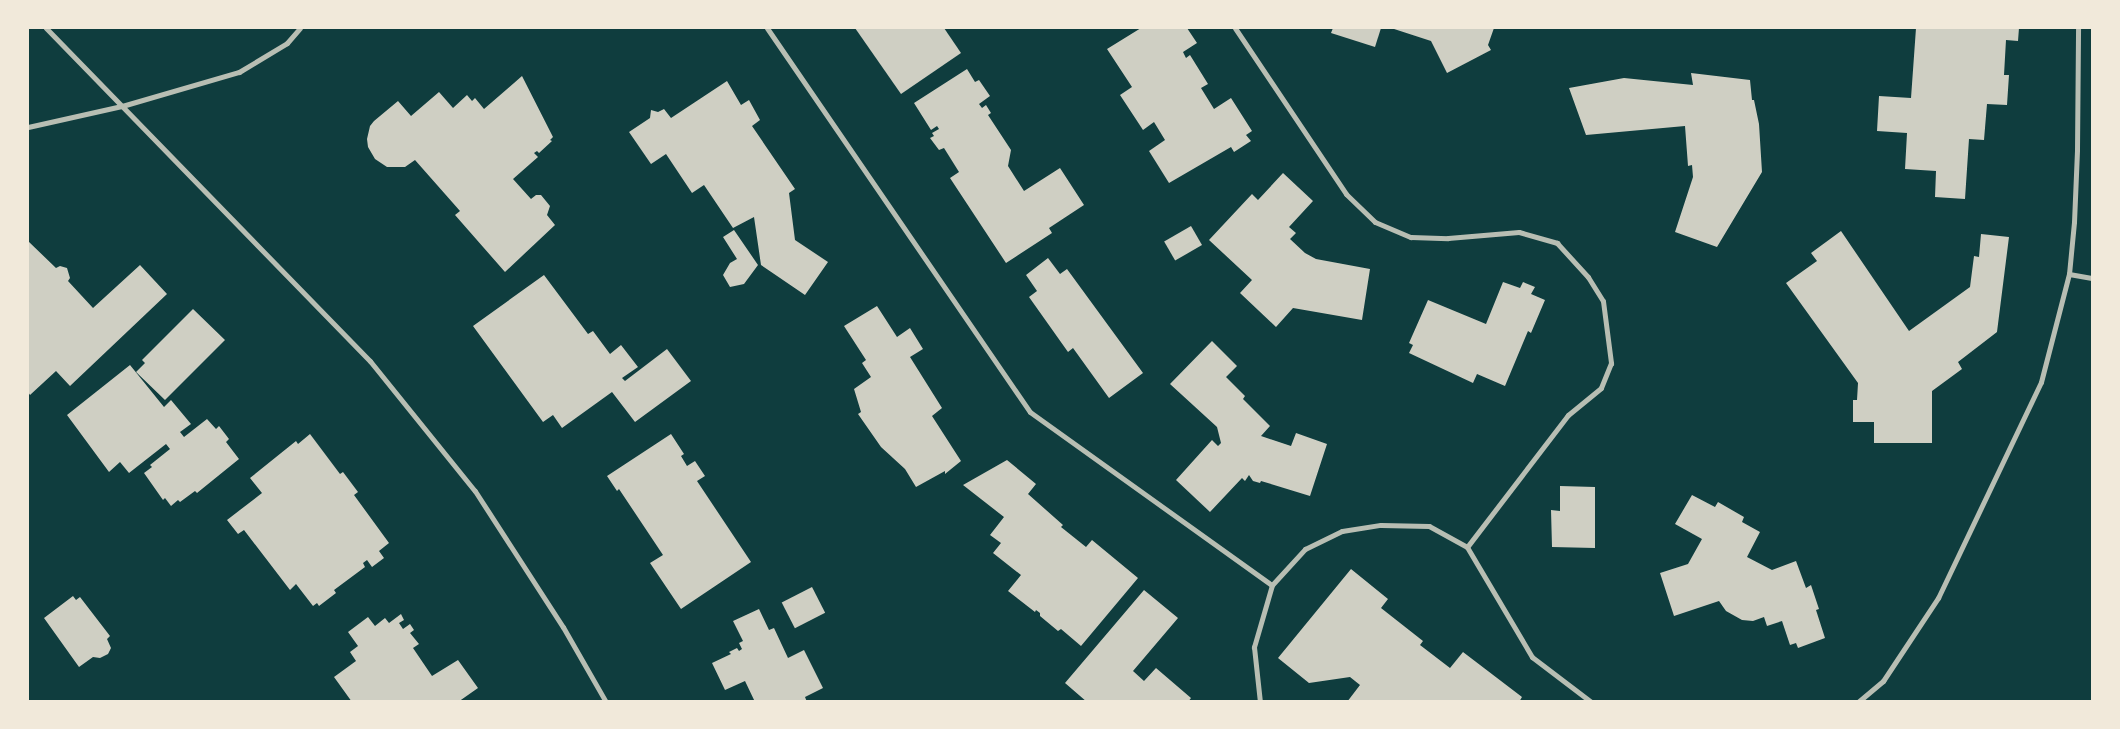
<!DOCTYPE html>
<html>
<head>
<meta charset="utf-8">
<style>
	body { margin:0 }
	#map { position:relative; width:2120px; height:729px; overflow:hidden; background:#0f3d3e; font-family:"Public Sans",sans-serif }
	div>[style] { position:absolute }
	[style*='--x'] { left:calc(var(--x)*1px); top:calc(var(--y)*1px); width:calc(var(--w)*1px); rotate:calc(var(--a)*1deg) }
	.building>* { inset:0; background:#cfcfc3; transform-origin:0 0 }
	.minor>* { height:5px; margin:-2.5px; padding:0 2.5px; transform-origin:2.5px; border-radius:2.5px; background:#b8beb3 }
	span { translate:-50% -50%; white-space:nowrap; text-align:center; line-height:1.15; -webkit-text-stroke:4px #f1e9da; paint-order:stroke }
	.frame { position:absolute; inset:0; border:29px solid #f1e9da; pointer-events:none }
</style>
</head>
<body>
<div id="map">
	<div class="building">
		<div style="clip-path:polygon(855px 28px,944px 28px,961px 53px,901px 94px)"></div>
		<div style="clip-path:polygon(1141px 28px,1187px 28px,1197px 43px,1183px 52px,1186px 58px,1190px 55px,1208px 84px,1201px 88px,1214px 109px,1231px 98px,1252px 131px,1246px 135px,1251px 141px,1234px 152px,1231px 147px,1169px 183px,1149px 151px,1165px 140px,1154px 122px,1143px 130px,1120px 95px,1132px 87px,1107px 49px)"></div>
		<div style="clip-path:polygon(1333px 28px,1381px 28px,1375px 47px,1331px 33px)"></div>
		<div style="clip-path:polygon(1391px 28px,1494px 28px,1488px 45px,1491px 50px,1447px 73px,1431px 41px)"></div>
		<div style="clip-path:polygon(1916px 28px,2019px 28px,2018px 41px,2006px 40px,2004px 75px,2009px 75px,2007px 105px,1987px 104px,1984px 140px,1969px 139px,1965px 199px,1935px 197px,1936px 171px,1905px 169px,1907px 133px,1877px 131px,1879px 96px,1911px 98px)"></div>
		<div style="clip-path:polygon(967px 69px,975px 82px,979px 80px,990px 96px,979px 104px,982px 108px,986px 105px,991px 113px,988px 115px,1011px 150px,1008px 166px,1024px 191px,1060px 168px,1084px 205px,1049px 228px,1052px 233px,1006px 263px,950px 178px,959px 172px,944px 148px,939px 150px,930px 138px,934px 136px,932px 133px,939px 129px,937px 126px,931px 130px,914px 103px)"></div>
		<div style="clip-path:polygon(1691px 73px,1750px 80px,1752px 100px,1754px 100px,1759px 124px,1762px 172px,1717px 247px,1675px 232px,1693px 177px,1692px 165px,1688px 166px,1685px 126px,1586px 135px,1569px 88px,1624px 78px,1693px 85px)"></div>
		<div style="clip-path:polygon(522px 76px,553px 137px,550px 140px,552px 141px,539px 153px,537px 151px,534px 153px,538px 157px,513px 179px,531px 199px,536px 195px,541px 195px,550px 206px,547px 215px,555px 225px,505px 272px,455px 215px,460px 211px,415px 160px,405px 167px,387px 167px,375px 159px,368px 147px,367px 139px,370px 126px,374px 121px,398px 101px,411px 116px,439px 92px,453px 108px,467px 95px,472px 101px,475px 98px,484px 109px)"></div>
		<div style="clip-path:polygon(727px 81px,741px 105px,749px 100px,760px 120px,752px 126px,795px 189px,789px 193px,795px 240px,828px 262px,805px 295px,761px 265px,754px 217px,733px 228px,704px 185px,692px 193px,666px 154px,651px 164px,629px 132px,650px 118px,651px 110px,658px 112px,664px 109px,671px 118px)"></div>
		<div style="clip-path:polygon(1283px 173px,1313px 201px,1289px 227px,1296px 233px,1290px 239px,1305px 253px,1316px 259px,1370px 269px,1362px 320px,1293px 308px,1276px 327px,1240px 293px,1252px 280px,1209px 240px,1252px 194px,1258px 200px)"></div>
		<div style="left:1191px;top:226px;width:22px;height:31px;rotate:60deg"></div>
		<div style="clip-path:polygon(734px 230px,758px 265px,744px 284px,730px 287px,723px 275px,730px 263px,737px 259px,723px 237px)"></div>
		<div style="clip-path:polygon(1841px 231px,1909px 331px,1970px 287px,1974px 256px,1979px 257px,1981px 234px,2009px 237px,1997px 332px,1958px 362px,1962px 369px,1932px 391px,1932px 443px,1874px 443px,1874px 422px,1853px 422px,1853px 400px,1857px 400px,1858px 383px,1786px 283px,1817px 261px,1811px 253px)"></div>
		<div style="clip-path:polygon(28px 241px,56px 268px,60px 266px,67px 268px,70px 278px,68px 281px,93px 308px,140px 265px,167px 294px,70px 386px,56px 371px,30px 395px,28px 392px)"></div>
		<div style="clip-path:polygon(1048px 258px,1060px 274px,1067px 269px,1143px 373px,1109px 398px,1073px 348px,1068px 352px,1029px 297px,1037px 291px,1026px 275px)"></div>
		<div style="clip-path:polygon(544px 275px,588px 334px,593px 331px,610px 354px,621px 345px,638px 367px,622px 378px,625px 381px,667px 349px,691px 381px,635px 422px,612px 392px,562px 428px,553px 415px,543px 422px,473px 326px)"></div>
		<div style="clip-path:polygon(1503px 282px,1520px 288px,1523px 282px,1535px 287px,1531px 294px,1545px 300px,1531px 333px,1528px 331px,1505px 386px,1477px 374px,1473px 383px,1409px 353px,1413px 345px,1409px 343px,1428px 300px,1486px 324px)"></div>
		<div style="clip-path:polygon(877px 306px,897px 337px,910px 328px,923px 349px,910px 357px,942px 408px,932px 416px,961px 461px,945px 474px,945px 471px,916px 487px,905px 469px,881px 447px,858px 414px,861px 412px,854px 389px,871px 377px,862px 363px,866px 360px,844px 326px)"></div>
		<div style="clip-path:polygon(193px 309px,225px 340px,165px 400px,136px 372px,145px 363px,142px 360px)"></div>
		<div style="clip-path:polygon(1212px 341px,1237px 366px,1226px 377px,1245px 396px,1243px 399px,1270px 426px,1261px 436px,1291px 446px,1296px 433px,1327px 444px,1310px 496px,1261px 481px,1260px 483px,1253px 481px,1249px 475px,1245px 481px,1242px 478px,1210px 512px,1176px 480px,1212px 440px,1218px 446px,1221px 443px,1217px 427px,1170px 384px)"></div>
		<div style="clip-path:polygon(130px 365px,164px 407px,171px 400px,191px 424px,180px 432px,184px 437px,207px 419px,216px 429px,219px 426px,229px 439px,226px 442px,239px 459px,197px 493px,195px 491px,180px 502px,178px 500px,171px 506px,165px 498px,163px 500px,144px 473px,152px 467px,150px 465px,170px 449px,166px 444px,129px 473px,120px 462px,109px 472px,67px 415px)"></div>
		<div style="clip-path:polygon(310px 434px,340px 474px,343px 472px,358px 492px,354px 495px,389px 543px,379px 551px,384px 558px,372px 567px,367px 560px,363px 563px,365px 567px,334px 590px,336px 593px,319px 606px,317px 603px,313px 606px,296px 584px,290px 590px,244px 530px,238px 534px,227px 520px,262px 493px,250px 478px,296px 441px,298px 444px)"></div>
		<div style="clip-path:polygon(671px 434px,684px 454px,681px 456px,687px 466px,695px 461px,705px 476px,697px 481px,751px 562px,681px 609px,650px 563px,663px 555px,619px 489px,617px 491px,607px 476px)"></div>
		<div style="clip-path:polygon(1007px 460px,1036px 484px,1028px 494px,1063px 525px,1061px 527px,1086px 547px,1092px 540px,1138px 578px,1081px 646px,1061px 629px,1058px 631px,1040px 616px,1040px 613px,1036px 610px,1035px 612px,1008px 591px,1021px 575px,993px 553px,1001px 543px,990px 535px,1004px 517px,963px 485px)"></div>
		<div style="clip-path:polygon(1560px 486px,1595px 487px,1595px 548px,1552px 547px,1551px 510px,1560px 511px)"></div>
		<div style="clip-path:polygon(1692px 495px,1715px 507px,1718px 502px,1744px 517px,1742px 522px,1760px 532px,1747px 557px,1772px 570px,1796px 561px,1806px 588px,1811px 585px,1819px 609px,1816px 610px,1825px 638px,1798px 648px,1796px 643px,1790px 645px,1782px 621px,1767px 626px,1764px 617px,1753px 621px,1742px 620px,1726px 611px,1719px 601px,1674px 616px,1660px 573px,1688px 564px,1702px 539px,1675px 524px)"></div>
		<div style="clip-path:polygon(1351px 569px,1388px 599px,1381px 608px,1423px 641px,1420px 645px,1450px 668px,1463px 652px,1522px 697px,1519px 702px,1347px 702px,1360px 685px,1350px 677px,1309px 683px,1278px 658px)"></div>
		<div style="left:812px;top:587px;width:29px;height:34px;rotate:63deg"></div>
		<div style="clip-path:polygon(1144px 590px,1178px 618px,1133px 671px,1144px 681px,1156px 668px,1191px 698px,1188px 702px,1087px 702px,1065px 683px)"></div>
		<div style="clip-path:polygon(73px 596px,76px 600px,80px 597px,110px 636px,107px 639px,111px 648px,108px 654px,100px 658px,93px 657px,79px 667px,44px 618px)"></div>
		<div style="clip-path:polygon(759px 609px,769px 630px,774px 628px,788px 658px,804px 650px,823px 688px,805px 697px,807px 702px,755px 702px,745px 681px,725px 690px,712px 663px,731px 654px,729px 652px,737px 648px,739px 651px,742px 649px,739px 643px,743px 641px,733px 621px)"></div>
		<div style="clip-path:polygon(401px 614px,404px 620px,399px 623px,403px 629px,410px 624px,414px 630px,410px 633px,419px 644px,413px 648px,432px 676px,458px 660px,478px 688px,458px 702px,352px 702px,334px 677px,356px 661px,350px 652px,358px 646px,348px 632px,368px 617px,375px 626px,385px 618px,389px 623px)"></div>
	</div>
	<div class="minor">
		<div style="--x:46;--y:28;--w:465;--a:45.8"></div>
		<div style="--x:370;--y:361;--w:167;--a:51.1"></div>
		<div style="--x:475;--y:491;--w:162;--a:57.1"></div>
		<div style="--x:563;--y:627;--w:86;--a:60.2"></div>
		<div style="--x:767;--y:28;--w:465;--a:55.6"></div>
		<div style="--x:1030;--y:412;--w:297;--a:35.6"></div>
		<div style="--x:1272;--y:585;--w:65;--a:106.2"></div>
		<div style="--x:1254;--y:647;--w:55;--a:83.8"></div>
		<div style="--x:1235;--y:28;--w:200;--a:56.2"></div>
		<div style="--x:1346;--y:194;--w:40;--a:44"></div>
		<div style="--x:1375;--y:222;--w:39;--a:23"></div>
		<div style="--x:1411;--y:237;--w:37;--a:2"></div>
		<div style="--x:1448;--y:238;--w:71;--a:-4.8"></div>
		<div style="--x:1519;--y:232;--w:40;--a:16"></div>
		<div style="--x:1557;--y:243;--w:46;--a:47.6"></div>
		<div style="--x:1588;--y:277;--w:28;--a:58"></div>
		<div style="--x:1603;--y:301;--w:63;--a:82.6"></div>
		<div style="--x:1611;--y:363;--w:27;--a:112"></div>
		<div style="--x:1601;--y:388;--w:43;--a:140.7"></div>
		<div style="--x:1568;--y:415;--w:166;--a:127.4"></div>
		<div style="--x:28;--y:127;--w:96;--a:-12.6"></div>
		<div style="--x:122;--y:106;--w:122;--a:-16.2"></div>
		<div style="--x:239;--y:72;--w:56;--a:-31.1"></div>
		<div style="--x:287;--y:43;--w:20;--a:-49"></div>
		<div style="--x:2069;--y:274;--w:23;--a:10"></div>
		<div style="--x:1272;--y:585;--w:49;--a:-47.5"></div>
		<div style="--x:1305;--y:549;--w:41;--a:-25.9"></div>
		<div style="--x:1342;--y:531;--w:39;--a:-9"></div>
		<div style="--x:1381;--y:525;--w:48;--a:1.2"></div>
		<div style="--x:1429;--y:526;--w:43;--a:28.9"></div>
		<div style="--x:1467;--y:547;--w:128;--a:59.4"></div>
		<div style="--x:1532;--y:657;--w:74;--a:37.3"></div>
		<div style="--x:1858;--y:702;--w:33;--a:-40"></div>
		<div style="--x:1883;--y:681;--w:100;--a:-56.5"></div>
		<div style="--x:1938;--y:598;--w:239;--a:-64.5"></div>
		<div style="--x:2041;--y:382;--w:112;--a:-75.5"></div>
		<div style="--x:2069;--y:274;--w:52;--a:-84.5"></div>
		<div style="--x:2074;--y:222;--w:72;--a:-87.6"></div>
		<div style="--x:2077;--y:150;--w:122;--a:-89.5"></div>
	</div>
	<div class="frame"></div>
</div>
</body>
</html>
